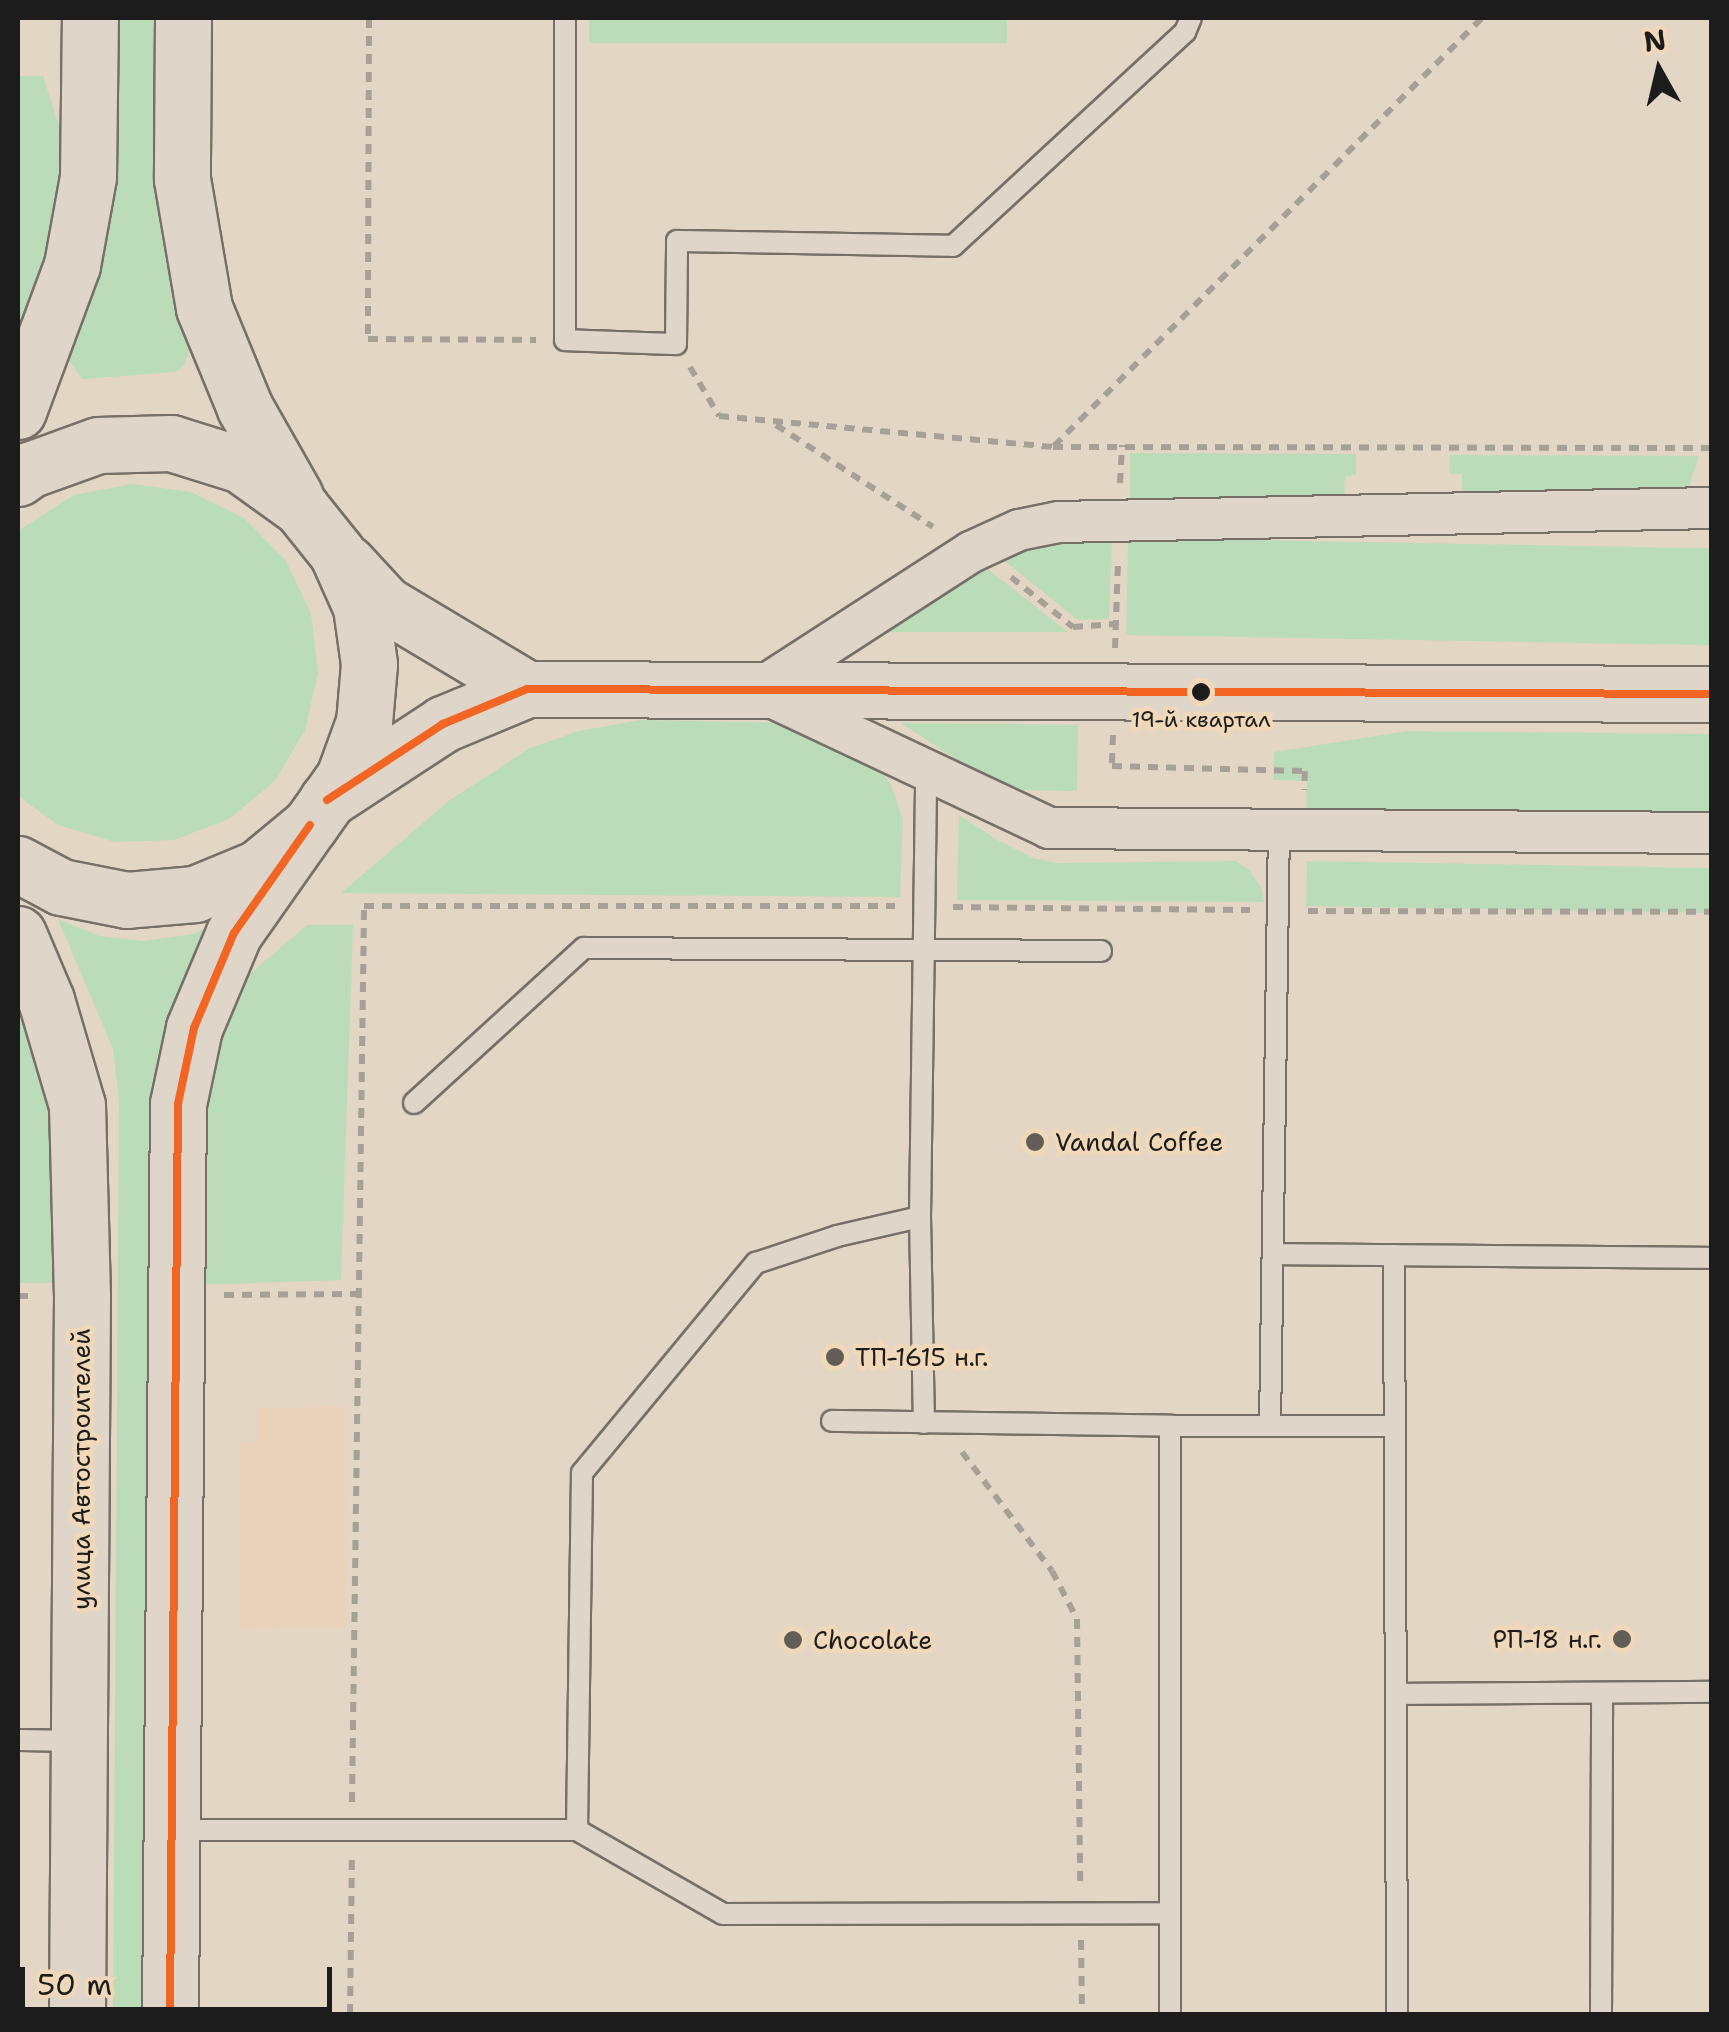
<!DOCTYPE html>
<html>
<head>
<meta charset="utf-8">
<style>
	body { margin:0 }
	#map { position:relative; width:1729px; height:2032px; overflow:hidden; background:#e3d6c5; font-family:"Shantell Sans",sans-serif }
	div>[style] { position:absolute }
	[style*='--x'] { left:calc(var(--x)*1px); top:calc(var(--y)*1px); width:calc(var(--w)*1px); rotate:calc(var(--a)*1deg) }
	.built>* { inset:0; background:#ead2bb }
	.green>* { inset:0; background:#badcb9; transform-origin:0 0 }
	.path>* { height:6px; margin-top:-3px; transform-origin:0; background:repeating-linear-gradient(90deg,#a7a097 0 10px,transparent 0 18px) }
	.roads { filter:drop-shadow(2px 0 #767068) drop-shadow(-2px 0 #767068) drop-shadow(0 2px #767068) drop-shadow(0 -2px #767068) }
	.service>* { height:20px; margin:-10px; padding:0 10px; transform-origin:10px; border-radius:10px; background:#dfd5c9 }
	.minor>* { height:40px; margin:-20px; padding:0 20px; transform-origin:20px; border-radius:20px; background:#dfd5c9 }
	.secondary>* { height:55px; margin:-27.5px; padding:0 27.5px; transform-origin:27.5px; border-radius:27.5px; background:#dfd5c9 }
	.bus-1>* { height:8px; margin:-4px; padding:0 4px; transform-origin:4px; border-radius:4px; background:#f26522 }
	.dots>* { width:28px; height:28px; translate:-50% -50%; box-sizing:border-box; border:5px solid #f0d8b8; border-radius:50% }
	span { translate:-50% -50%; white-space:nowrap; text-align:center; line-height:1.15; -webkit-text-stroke:9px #f0d8b8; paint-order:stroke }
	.bus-label { font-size:22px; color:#1c1c1c }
	.poi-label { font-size:25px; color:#1c1c1c }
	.left { translate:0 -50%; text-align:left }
	.right { translate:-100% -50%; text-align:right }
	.street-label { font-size:25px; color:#1c1c1c }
	.frame { position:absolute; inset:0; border:20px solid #1c1c1c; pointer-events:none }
	.north { position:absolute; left:1609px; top:20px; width:100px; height:100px; -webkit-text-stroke:8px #f0d8b8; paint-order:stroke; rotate:352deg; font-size:28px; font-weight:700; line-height:40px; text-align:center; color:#1c1c1c }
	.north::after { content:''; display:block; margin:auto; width:35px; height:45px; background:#1c1c1c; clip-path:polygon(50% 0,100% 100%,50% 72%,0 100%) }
	.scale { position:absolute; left:20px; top:1967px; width:312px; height:45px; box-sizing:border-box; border:5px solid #1c1c1c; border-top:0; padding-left:12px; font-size:30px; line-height:35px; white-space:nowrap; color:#1c1c1c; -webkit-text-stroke:8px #f0d8b8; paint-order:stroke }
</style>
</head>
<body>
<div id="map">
	<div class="built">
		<div style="clip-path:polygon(345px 1407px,347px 1627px,240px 1628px,239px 1443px,258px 1442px,258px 1408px)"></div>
	</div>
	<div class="green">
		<div style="clip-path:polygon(111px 18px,155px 18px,155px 193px,185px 317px,189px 351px,184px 366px,176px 372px,82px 379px,69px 360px,67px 345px)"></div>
		<div style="left:589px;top:18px;width:418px;height:25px"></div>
		<div style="clip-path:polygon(18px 76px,43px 76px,68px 154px,43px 280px,18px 330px)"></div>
		<div style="clip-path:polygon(1130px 453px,1356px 454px,1356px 475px,1345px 476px,1344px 502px,1130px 500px)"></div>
		<div style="clip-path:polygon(1450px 455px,1699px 456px,1687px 493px,1462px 503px,1462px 474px,1449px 474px)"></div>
		<div style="clip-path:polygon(133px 484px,191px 492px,244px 518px,286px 561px,311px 614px,318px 673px,305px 730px,275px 781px,229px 819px,174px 840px,115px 842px,58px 825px,18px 796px,18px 531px,74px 495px)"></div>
		<div style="clip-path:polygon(1112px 538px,1109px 619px,1078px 620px,1001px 558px,1050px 544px)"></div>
		<div style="left:1128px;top:538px;width:583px;height:97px;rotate:1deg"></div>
		<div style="clip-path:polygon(985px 567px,1068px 632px,880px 632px)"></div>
		<div style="clip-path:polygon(641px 720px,796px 723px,877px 765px,891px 785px,903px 819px,900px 897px,341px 893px,450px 800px,530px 748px,579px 731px)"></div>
		<div style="clip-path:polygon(901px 723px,1078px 725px,1077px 791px,1003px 790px)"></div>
		<div style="clip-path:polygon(1408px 731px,1711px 734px,1711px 819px,1306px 816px,1307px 781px,1273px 780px,1274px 752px)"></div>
		<div style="clip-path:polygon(959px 815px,999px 841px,1033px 858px,1057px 863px,1235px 861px,1248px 869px,1261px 887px,1264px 902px,957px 900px)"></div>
		<div style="left:1307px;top:861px;width:404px;height:45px;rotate:1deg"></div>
		<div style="clip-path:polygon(58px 919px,99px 936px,144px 941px,193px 934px,208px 927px,159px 2014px,113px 2014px,119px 1101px,113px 1049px)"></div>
		<div style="clip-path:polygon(307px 925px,353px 925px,341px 1280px,195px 1285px,197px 1173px,215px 1039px,224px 1008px,245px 978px)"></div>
		<div style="clip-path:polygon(18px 1014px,39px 1063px,58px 1158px,61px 1283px,18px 1283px)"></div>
	</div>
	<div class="path">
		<div style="--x:369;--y:18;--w:321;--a:90.2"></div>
		<div style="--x:368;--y:339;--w:168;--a:0.3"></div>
		<div style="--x:690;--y:367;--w:57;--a:59.4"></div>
		<div style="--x:719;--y:416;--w:335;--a:5.3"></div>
		<div style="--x:1053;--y:447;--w:659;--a:0.09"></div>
		<div style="--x:776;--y:425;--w:187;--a:33"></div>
		<div style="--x:1054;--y:446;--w:605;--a:-45"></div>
		<div style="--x:1120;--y:483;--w:38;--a:-87"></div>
		<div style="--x:1011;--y:577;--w:80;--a:38.9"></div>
		<div style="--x:1073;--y:627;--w:42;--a:-4.1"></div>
		<div style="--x:1115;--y:648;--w:88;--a:-88"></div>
		<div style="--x:1113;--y:735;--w:31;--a:92"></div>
		<div style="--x:1112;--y:766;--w:193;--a:1.5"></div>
		<div style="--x:1305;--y:771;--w:19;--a:93"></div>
		<div style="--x:953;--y:907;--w:297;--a:0.6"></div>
		<div style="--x:1308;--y:911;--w:404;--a:0.1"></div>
		<div style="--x:224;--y:1295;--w:133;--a:-0.4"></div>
		<div style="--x:18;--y:1296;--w:18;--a:0"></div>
		<div style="--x:962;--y:1452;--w:149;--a:52.9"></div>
		<div style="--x:1052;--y:1571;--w:54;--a:62.5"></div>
		<div style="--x:1077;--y:1619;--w:264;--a:89.3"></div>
		<div style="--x:352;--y:1802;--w:896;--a:-89.23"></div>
		<div style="--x:364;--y:906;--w:531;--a:0"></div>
		<div style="--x:1081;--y:1940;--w:74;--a:89.2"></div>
		<div style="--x:350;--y:2014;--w:154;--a:-89.3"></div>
	</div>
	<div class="roads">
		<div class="service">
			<div style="--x:565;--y:18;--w:322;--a:90"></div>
			<div style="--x:565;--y:340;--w:111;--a:2.1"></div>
			<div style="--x:676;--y:344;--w:103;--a:-89.4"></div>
			<div style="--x:677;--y:241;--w:276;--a:1"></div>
			<div style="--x:953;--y:246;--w:316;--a:-42.7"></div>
			<div style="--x:1185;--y:32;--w:15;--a:-67"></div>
			<div style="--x:414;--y:1103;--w:230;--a:-42.4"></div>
			<div style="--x:584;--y:948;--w:517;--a:0.33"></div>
			<div style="--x:920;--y:1217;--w:206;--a:88.9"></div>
			<div style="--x:1273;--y:1254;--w:439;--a:0.5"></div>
			<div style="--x:1394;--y:1255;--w:759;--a:89.77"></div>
			<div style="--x:832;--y:1421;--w:338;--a:0.8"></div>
			<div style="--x:1270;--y:1426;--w:598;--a:-89.14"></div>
			<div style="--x:1396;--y:1694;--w:316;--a:-0.4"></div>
			<div style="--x:18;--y:1740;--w:59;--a:1"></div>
			<div style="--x:173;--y:1830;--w:404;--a:0"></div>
			<div style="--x:577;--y:1830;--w:168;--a:29.9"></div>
			<div style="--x:723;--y:1914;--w:446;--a:-0.1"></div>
			<div style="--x:577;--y:1830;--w:357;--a:-89.2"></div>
			<div style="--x:582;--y:1473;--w:273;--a:-50.4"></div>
			<div style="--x:756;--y:1263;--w:85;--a:-18.4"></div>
			<div style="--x:837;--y:1236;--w:85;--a:-12.9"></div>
			<div style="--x:920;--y:1217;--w:448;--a:-89.2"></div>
			<div style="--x:1170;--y:2014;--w:588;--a:-90"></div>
			<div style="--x:1170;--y:1426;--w:225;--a:0"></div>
			<div style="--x:1601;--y:2014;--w:321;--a:-89.8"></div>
		</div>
		<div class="minor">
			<div style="--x:756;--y:691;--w:256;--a:-32.9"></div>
			<div style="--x:971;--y:552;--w:53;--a:-24.6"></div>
			<div style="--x:1019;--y:530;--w:41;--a:-11.3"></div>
			<div style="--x:1059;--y:522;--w:653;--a:-1.23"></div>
			<div style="--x:769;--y:696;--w:310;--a:25.2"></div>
			<div style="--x:1049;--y:828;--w:663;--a:0.43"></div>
		</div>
		<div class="secondary">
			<div style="--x:183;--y:18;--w:161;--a:90.4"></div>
			<div style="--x:182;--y:179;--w:131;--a:80.3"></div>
			<div style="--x:204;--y:308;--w:108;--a:67.7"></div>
			<div style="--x:245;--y:408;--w:101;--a:60.4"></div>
			<div style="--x:18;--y:411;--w:156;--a:-69.7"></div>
			<div style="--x:72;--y:265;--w:89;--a:-79.7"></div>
			<div style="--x:88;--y:177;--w:159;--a:-89.3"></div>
			<div style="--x:18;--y:478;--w:14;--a:-36"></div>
			<div style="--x:29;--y:470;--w:73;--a:-19.9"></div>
			<div style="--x:98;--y:445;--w:73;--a:-1.6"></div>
			<div style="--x:171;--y:443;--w:73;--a:17.4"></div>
			<div style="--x:241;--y:465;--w:74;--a:35.6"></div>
			<div style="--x:301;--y:508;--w:58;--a:51.3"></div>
			<div style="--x:337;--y:553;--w:59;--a:66"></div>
			<div style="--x:361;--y:607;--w:58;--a:82"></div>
			<div style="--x:369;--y:664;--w:58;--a:94.9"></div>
			<div style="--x:364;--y:722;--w:59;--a:110"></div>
			<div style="--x:344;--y:777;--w:59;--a:125.3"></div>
			<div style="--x:310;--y:825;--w:67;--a:140.4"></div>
			<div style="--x:258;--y:868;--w:68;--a:157.6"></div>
			<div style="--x:195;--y:894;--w:68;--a:175"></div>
			<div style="--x:127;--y:900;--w:67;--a:-168.9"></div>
			<div style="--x:61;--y:887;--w:49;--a:-151.9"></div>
			<div style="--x:347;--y:563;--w:56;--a:47.2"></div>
			<div style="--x:385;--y:604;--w:165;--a:30.9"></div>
			<div style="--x:327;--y:800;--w:139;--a:-33.2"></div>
			<div style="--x:443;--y:724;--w:91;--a:-22.6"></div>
			<div style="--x:527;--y:689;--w:1185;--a:0.24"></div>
			<div style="--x:18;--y:934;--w:72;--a:67"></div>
			<div style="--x:46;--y:1000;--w:109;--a:73.6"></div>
			<div style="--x:77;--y:1105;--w:191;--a:88.5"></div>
			<div style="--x:82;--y:1296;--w:718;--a:90.4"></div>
			<div style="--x:170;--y:2014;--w:910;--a:-89.5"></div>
			<div style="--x:178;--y:1104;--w:78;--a:-78.1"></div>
			<div style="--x:194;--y:1028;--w:103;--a:-67.2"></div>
			<div style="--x:234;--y:933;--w:132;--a:-54.9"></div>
		</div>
	</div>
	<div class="bus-1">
		<div style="--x:327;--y:800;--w:139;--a:-33.2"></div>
		<div style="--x:443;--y:724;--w:91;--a:-22.6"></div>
		<div style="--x:527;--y:689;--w:1185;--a:0.24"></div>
		<div style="--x:170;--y:2014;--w:910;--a:-89.5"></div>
		<div style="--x:178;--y:1104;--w:78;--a:-78.1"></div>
		<div style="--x:194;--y:1028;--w:103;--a:-67.2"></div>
		<div style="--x:234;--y:933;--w:132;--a:-54.9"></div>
	</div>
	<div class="dots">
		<div style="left:1201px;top:692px;background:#1c1c1c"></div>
		<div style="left:1035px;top:1142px;background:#625d57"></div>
		<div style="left:835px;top:1357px;background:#625d57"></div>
		<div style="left:1622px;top:1639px;background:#625d57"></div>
		<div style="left:793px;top:1640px;background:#625d57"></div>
	</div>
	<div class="bus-label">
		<span style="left:1201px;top:720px">19-й квартал</span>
	</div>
	<div class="poi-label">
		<span class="left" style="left:1055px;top:1142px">Vandal Coffee</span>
		<span class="left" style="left:855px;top:1357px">ТП-1615 н.г.</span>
		<span class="right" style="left:1602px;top:1639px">РП-18 н.г.</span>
		<span class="left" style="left:813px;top:1640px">Chocolate</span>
	</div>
	<div class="street-label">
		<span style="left:81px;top:1469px;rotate:-90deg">улица Автостроителей</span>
	</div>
	<div class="frame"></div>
	<div class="north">N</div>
	<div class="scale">50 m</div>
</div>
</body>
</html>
